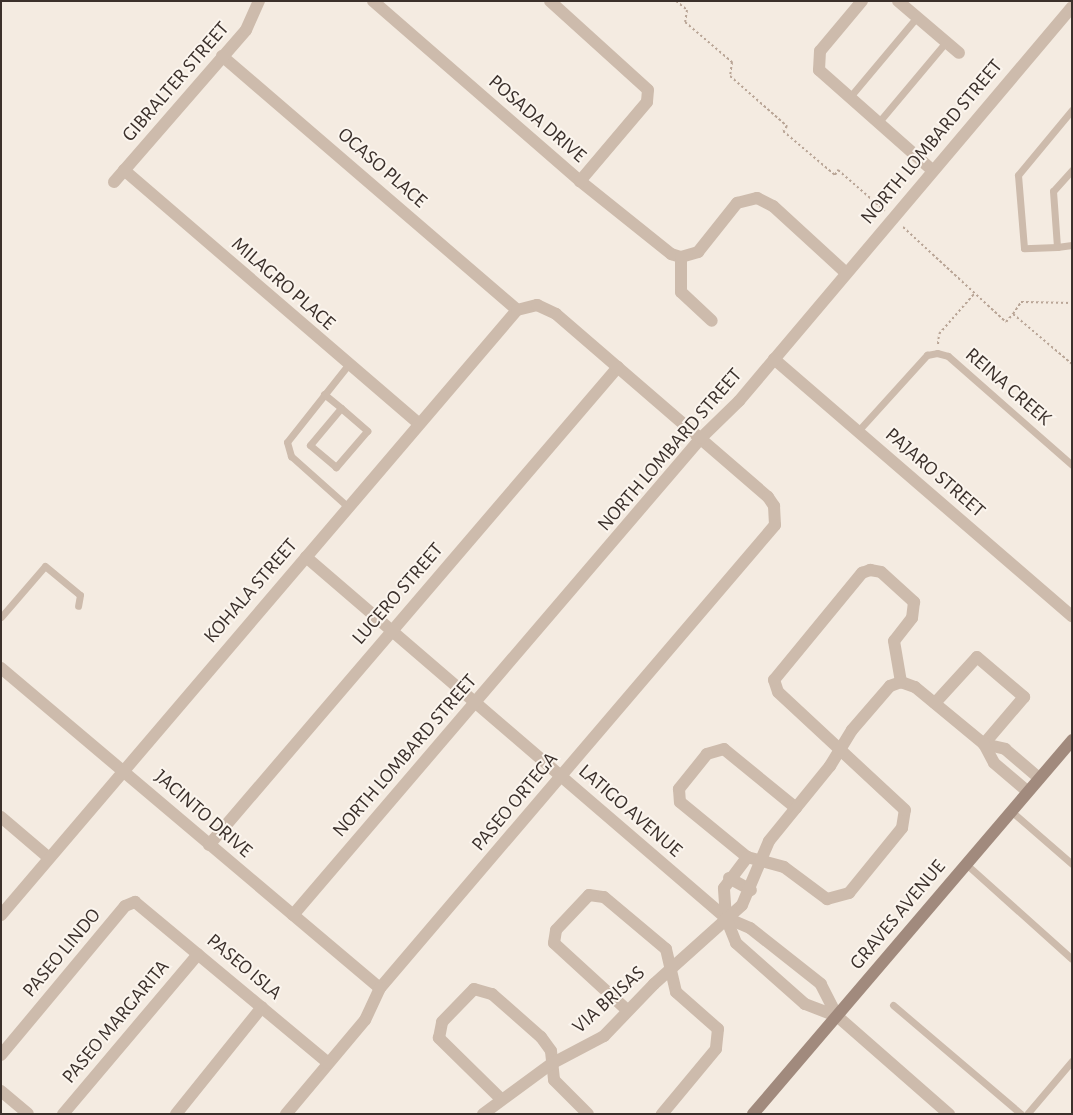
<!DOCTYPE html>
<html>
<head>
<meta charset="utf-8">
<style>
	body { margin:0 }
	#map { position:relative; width:1073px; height:1115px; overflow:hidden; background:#f4ebe1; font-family:"Alegreya Sans",sans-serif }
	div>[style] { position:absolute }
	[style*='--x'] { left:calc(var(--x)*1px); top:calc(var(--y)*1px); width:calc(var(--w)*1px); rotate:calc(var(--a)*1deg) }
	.path>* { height:2px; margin-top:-1px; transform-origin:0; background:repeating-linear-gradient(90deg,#b9a596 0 2.5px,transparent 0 5px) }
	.lane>* { height:7px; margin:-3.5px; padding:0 3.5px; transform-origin:3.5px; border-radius:3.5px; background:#cdbbac }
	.street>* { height:12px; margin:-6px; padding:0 6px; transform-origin:6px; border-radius:6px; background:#cdbbac }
	.secondary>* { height:12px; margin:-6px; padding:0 6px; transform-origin:6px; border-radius:6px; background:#a18a7d }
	span { translate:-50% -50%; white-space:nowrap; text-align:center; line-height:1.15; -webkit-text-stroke:4px #fbf5ee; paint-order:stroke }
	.street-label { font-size:20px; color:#3b302b }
	.frame { position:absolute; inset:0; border:2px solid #3b302b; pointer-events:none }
</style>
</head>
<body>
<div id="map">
	<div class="path">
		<div style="--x:676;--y:1;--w:14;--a:39"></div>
		<div style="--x:687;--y:10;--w:12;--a:99"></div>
		<div style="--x:685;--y:22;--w:62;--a:40.4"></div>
		<div style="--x:732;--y:62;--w:14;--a:98"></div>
		<div style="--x:730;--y:76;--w:76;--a:41.3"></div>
		<div style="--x:787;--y:126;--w:6;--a:129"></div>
		<div style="--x:783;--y:131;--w:68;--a:40.2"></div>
		<div style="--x:835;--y:175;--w:6;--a:-59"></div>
		<div style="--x:838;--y:170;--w:62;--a:41.1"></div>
		<div style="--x:903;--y:227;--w:140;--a:42.7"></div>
		<div style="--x:1006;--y:322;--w:11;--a:-49"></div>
		<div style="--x:1013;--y:314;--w:77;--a:40.3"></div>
		<div style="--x:1013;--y:314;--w:14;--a:-56"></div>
		<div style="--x:1021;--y:302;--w:51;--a:1.1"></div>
		<div style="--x:938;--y:344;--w:10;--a:-84"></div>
		<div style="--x:939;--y:334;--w:53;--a:-48.8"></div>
	</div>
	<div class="lane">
		<div style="--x:849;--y:98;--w:106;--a:-50"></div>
		<div style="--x:878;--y:123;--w:106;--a:-50"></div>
		<div style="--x:1072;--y:170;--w:28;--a:132"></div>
		<div style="--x:1053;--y:191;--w:56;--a:85.9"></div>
		<div style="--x:1057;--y:247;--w:15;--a:-8"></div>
		<div style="--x:1057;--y:247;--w:33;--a:178"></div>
		<div style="--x:1024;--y:248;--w:73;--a:-94.7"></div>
		<div style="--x:1018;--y:175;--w:85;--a:-50.3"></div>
		<div style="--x:348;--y:365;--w:98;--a:128.4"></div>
		<div style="--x:287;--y:442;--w:15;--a:74"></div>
		<div style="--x:291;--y:456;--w:76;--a:41.8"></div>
		<div style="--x:324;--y:394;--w:22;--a:39"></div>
		<div style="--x:341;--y:408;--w:35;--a:41"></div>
		<div style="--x:367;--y:431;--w:48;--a:130.7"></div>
		<div style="--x:336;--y:467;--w:34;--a:-140"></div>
		<div style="--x:310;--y:445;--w:48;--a:-50"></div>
		<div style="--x:858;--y:431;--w:103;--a:-47.8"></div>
		<div style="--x:927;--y:355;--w:10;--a:-11"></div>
		<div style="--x:937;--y:353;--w:11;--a:15"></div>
		<div style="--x:948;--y:356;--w:165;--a:41.3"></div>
		<div style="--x:1;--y:617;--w:67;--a:-49.2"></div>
		<div style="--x:45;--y:566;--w:45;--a:39.6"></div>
		<div style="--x:80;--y:595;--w:11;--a:100"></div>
		<div style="--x:1011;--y:811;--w:81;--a:41"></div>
		<div style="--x:966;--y:864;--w:142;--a:41.9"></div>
		<div style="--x:893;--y:1005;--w:168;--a:40.4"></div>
		<div style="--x:1027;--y:1114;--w:70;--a:-49.7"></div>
	</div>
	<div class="street">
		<div style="--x:373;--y:1;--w:274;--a:41"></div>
		<div style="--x:580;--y:181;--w:117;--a:38.7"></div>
		<div style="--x:671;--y:254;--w:10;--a:17"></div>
		<div style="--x:681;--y:257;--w:35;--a:90"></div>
		<div style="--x:681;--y:292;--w:42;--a:43.1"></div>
		<div style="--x:550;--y:1;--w:132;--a:42.2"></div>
		<div style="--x:648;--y:90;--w:12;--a:95"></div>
		<div style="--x:647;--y:102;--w:104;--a:130.3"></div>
		<div style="--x:862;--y:1;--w:65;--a:130"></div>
		<div style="--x:820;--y:51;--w:19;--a:93"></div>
		<div style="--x:819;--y:70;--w:151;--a:41.5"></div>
		<div style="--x:898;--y:1;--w:80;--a:40.4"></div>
		<div style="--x:222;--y:56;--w:389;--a:40.7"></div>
		<div style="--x:124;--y:170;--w:389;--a:40.7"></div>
		<div style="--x:114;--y:182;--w:201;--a:-49"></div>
		<div style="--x:246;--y:30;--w:32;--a:-66"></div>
		<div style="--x:681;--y:257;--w:18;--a:-16"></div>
		<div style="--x:698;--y:252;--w:63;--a:-51.5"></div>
		<div style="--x:737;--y:203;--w:21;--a:-14"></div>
		<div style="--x:757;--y:198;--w:18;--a:27"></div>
		<div style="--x:773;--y:206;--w:98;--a:42.5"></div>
		<div style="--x:774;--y:359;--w:394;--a:40.8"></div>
		<div style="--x:306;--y:557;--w:554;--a:40.68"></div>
		<div style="--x:1;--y:668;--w:496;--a:40.2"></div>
		<div style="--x:935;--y:703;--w:62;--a:-47.6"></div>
		<div style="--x:977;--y:657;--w:62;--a:40.4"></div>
		<div style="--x:1024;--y:697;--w:62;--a:130.4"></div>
		<div style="--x:984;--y:744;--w:22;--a:13"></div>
		<div style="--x:1005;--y:749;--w:45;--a:40.5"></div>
		<div style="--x:796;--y:808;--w:93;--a:-140.7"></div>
		<div style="--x:724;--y:749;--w:18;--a:164"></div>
		<div style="--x:707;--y:754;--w:45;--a:128.7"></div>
		<div style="--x:679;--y:789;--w:13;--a:86"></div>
		<div style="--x:680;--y:802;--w:87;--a:39.4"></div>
		<div style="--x:747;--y:857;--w:38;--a:15"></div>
		<div style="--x:784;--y:867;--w:54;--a:36.7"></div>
		<div style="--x:827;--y:899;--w:23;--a:-15"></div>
		<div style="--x:849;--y:893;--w:84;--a:-50.8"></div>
		<div style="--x:902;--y:828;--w:18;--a:-81"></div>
		<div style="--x:905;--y:810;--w:173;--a:-137.1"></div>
		<div style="--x:778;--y:692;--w:13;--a:-108"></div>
		<div style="--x:774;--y:680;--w:139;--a:-50.6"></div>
		<div style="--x:862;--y:573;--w:9;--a:-21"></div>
		<div style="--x:870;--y:570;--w:11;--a:10"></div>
		<div style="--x:881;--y:572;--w:45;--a:42.3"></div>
		<div style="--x:914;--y:602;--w:16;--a:97"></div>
		<div style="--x:912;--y:618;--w:29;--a:128"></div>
		<div style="--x:894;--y:641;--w:42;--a:80.3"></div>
		<div style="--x:901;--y:682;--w:15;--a:20"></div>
		<div style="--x:915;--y:687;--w:89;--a:39.6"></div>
		<div style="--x:984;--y:744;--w:21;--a:62"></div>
		<div style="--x:994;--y:763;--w:43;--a:40.3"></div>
		<div style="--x:1;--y:817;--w:63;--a:40.5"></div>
		<div style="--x:209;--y:845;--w:629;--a:-49.45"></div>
		<div style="--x:729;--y:878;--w:25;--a:29"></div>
		<div style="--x:1;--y:915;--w:795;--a:-49.54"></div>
		<div style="--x:517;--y:310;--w:21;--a:-14"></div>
		<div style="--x:537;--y:305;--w:21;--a:25"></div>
		<div style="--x:556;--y:314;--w:280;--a:40.8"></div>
		<div style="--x:768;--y:497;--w:11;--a:56"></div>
		<div style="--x:774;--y:506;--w:19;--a:87"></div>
		<div style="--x:775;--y:525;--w:609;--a:130.47"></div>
		<div style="--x:380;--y:988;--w:35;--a:115"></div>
		<div style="--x:365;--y:1020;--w:123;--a:130"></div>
		<div style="--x:293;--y:915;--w:628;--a:-49.46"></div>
		<div style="--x:701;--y:438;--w:53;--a:-44.2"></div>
		<div style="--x:739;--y:401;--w:516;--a:-49.8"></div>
		<div style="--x:726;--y:918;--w:30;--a:-94"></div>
		<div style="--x:724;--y:888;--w:39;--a:-53"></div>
		<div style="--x:627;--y:1010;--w:99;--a:-137.5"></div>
		<div style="--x:554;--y:943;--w:13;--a:-81"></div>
		<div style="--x:556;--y:930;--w:48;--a:-46.7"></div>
		<div style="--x:589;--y:895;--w:15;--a:8"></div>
		<div style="--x:604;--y:897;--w:81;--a:40"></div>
		<div style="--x:666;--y:949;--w:44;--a:76.9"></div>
		<div style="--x:676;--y:992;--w:56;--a:41.4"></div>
		<div style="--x:718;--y:1029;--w:20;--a:96"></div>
		<div style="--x:716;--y:1049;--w:85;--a:129.7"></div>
		<div style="--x:837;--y:1016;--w:36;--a:-117"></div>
		<div style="--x:821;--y:984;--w:90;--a:-141.7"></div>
		<div style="--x:750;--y:928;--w:26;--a:-157"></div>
		<div style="--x:726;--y:918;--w:27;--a:68"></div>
		<div style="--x:736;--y:943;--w:92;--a:41.5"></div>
		<div style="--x:805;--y:1004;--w:34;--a:21"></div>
		<div style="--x:837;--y:1016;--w:149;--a:41.2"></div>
		<div style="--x:1;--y:1055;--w:194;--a:-50.2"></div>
		<div style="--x:125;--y:906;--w:11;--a:-22"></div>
		<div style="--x:135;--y:902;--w:251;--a:39.8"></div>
		<div style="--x:1;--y:1091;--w:35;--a:40"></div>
		<div style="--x:500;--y:1098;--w:86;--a:-135.5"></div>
		<div style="--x:439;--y:1038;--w:16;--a:-79"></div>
		<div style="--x:442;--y:1022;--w:46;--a:-45.9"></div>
		<div style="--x:474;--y:989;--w:19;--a:16"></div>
		<div style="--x:492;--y:994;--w:65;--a:41.3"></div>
		<div style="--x:541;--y:1037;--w:17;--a:54"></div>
		<div style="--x:551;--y:1051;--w:29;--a:84"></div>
		<div style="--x:554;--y:1080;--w:48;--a:45"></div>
		<div style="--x:63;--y:1114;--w:209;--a:-49.8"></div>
		<div style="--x:176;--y:1114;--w:137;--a:-51.2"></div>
		<div style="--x:483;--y:1114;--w:84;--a:-36.3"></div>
		<div style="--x:551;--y:1064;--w:60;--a:-27.8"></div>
		<div style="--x:604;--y:1036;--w:72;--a:-46.1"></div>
		<div style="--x:654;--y:984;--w:118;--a:-41.9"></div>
		<div style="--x:742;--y:905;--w:69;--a:-67.1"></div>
		<div style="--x:769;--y:841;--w:97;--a:-50.9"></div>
		<div style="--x:830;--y:766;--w:42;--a:-58.6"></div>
		<div style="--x:852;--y:730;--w:58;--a:-49.2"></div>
		<div style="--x:890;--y:686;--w:12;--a:-20"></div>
	</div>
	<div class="secondary">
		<div style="--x:753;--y:1114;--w:492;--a:-49.5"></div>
	</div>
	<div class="street-label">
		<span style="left:176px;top:82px;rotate:-49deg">GIBRALTER STREET</span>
		<span style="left:537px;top:119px;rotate:41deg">POSADA DRIVE</span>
		<span style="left:932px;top:142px;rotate:-50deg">NORTH LOMBARD STREET</span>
		<span style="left:382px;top:168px;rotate:41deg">OCASO PLACE</span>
		<span style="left:283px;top:284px;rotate:41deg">MILAGRO PLACE</span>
		<span style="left:1008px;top:387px;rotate:41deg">REINA CREEK</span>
		<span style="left:670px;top:450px;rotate:-49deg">NORTH LOMBARD STREET</span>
		<span style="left:935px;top:473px;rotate:41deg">PAJARO STREET</span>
		<span style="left:251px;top:591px;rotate:-49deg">KOHALA STREET</span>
		<span style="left:398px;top:594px;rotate:-49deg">LUCERO STREET</span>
		<span style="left:405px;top:756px;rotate:-49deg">NORTH LOMBARD STREET</span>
		<span style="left:515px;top:802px;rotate:-50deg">PASEO ORTEGA</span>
		<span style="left:630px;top:811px;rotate:41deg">LATIGO AVENUE</span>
		<span style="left:203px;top:814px;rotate:41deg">JACINTO DRIVE</span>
		<span style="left:898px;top:915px;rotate:-50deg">GRAVES AVENUE</span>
		<span style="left:62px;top:953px;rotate:-50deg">PASEO LINDO</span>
		<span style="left:244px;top:967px;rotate:40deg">PASEO ISLA</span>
		<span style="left:609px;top:1000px;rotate:-42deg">VIA BRISAS</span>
		<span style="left:116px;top:1022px;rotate:-50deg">PASEO MARGARITA</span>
	</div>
	<div class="frame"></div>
</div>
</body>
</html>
